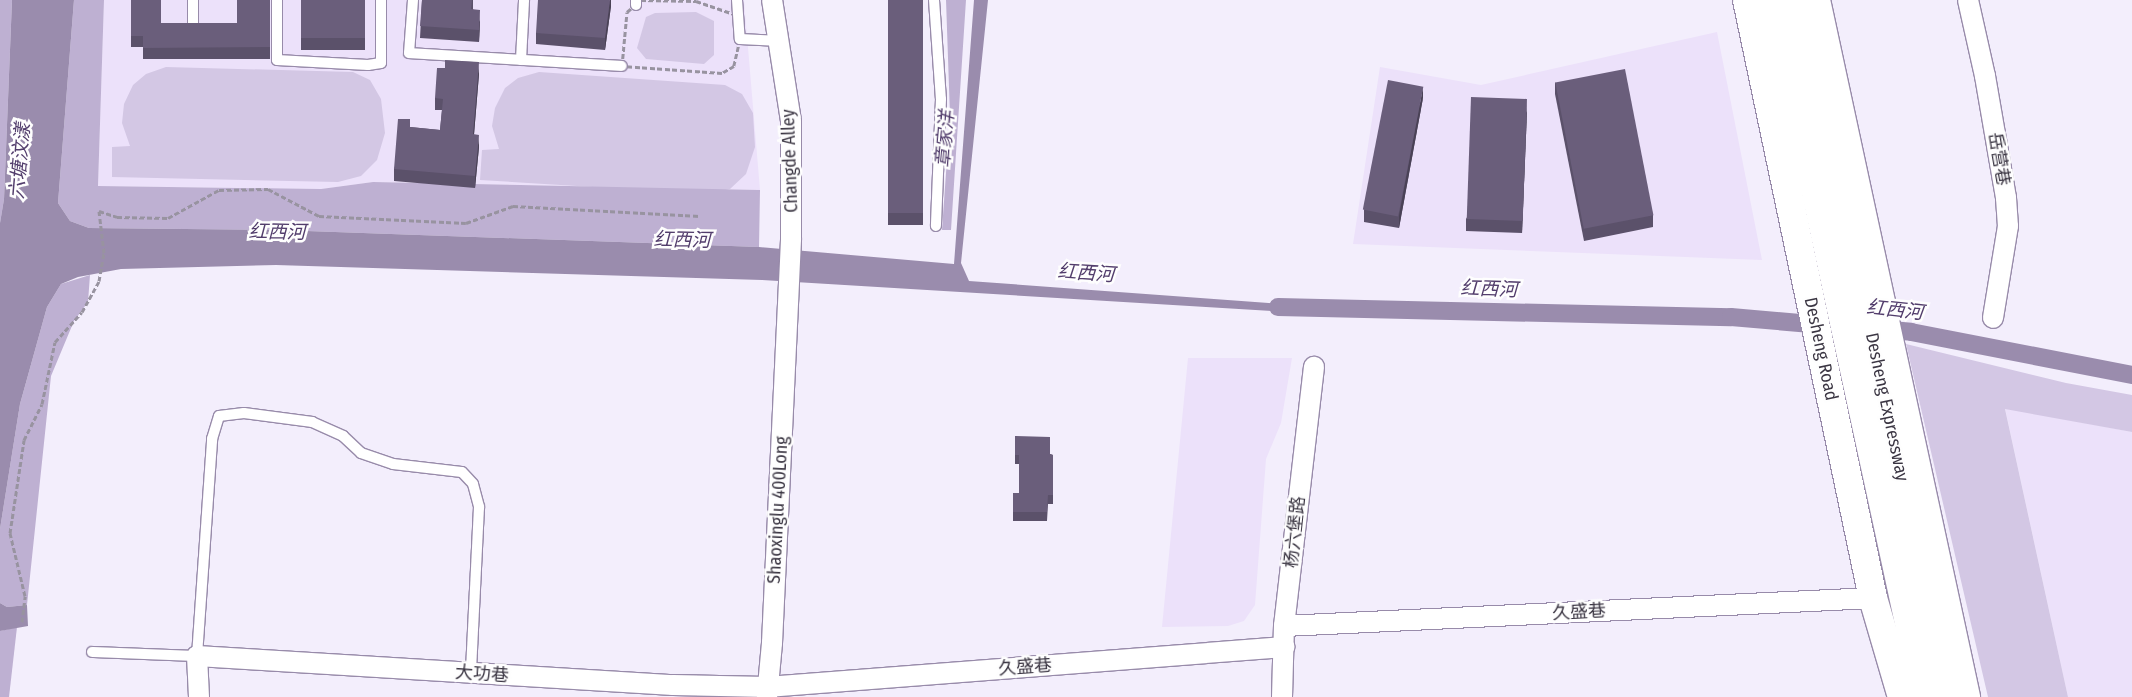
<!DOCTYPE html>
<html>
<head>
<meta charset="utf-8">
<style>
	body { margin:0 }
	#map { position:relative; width:2132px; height:697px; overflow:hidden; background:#f3eefc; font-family:"Fira Sans Condensed","Noto Sans SC",sans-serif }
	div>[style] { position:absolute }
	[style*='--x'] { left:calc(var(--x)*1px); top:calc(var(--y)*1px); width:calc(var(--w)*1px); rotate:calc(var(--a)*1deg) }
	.built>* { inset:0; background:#ece1fa }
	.green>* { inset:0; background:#d3c7e4 }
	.forest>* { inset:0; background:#beb0d2 }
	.water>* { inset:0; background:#9a8cad }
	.canal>* { height:18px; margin:-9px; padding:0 9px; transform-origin:9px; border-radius:9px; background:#9a8cad }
	.path>* { height:3px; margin-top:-1.5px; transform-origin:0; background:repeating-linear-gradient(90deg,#9893a0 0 5px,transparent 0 7.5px) }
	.roads { filter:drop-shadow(1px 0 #988baa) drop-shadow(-1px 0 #988baa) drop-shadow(0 1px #988baa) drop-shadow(0 -1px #988baa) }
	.lane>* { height:10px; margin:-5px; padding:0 5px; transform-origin:5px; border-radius:5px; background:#fff }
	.street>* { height:20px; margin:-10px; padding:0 10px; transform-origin:10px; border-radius:10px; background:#fff }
	.primary>* { height:28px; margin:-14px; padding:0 14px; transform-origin:14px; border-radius:14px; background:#fff }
	.highway>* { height:28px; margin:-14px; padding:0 14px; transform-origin:14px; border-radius:14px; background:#fff }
	.wall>* { inset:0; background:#5b516a; transform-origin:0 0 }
	.shaded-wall>* { inset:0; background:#4a4256 }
	.building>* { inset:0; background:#6a5e7b; transform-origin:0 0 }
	span { translate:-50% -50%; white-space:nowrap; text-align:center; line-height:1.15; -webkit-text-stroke:5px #fefefe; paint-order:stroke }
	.street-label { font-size:18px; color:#3a3542 }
	.water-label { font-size:19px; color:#523d6c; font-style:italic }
</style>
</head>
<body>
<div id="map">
	<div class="built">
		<div style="clip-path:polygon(104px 0,744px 0,760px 190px,373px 182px,321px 189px,98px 186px)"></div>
		<div style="clip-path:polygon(1717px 32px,1762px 260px,1353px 244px,1380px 67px,1481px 85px)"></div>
		<div style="clip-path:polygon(1188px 358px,1292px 358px,1281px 423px,1266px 459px,1255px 605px,1244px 621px,1228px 626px,1162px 627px)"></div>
		<div style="clip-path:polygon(2005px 408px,2132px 432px,2132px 697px,2068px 697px)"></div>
	</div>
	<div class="green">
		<div style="clip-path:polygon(696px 12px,714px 21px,714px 55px,704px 64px,646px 59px,637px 48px,646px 17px,655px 13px)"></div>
		<div style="clip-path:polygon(166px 67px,353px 72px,370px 80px,381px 99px,385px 133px,377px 160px,361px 176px,338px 182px,112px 177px,112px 147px,130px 146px,122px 123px,124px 104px,133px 85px,146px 74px)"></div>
		<div style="clip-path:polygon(539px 72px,725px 85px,742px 94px,753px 113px,755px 147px,746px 174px,730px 189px,706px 194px,480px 180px,482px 150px,499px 149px,492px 126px,495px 108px,505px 88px,518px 78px)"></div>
		<div style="clip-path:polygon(1906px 344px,2066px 383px,2132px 395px,2132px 432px,2005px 409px,2068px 697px,1988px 697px)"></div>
	</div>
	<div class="forest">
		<div style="clip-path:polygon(0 0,12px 0,4px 199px,0 223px)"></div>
		<div style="clip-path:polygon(74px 0,104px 0,98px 186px,321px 189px,373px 182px,760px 190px,759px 247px,279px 230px,89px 228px,70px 221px,58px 203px)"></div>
		<div style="clip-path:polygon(946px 0,966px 0,951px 230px,942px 230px,950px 116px)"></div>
		<div style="clip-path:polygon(90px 275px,88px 302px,74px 321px,51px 376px,27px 605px,7px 607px,0 603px,0 529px,20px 404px,47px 307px,61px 284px)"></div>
		<div style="clip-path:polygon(17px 627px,9px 697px,0 697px,0 631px)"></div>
	</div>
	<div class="water">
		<div style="clip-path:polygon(12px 0,74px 0,58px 203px,70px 221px,89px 228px,279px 230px,759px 247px,954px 264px,974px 0,988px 0,961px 263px,969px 281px,1297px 305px,1303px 313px,762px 280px,276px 265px,121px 269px,78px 277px,61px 284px,47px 307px,20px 404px,0 529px,0 223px,4px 199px)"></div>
		<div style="clip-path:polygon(0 603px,7px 607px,27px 605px,28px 626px,0 631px)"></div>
	</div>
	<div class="canal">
		<div style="--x:1278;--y:307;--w:453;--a:1.3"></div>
		<div style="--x:1731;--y:317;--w:92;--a:5"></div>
		<div style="--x:1879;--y:329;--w:32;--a:5"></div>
		<div style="--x:1911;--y:332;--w:225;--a:11"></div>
	</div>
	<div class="path">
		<div style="--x:641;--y:0;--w:55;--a:1"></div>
		<div style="--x:696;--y:1;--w:40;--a:18.9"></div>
		<div style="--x:734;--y:14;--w:26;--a:77"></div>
		<div style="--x:740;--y:39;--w:28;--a:103"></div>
		<div style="--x:734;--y:66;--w:14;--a:150"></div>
		<div style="--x:722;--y:73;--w:100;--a:-176"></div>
		<div style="--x:622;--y:66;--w:54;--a:-84.7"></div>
		<div style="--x:627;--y:12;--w:18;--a:-41"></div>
		<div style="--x:22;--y:622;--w:26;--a:-83"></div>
		<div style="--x:25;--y:596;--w:65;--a:-103.4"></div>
		<div style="--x:10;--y:533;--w:94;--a:-81.4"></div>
		<div style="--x:24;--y:440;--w:40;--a:-63.4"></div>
		<div style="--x:42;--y:404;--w:63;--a:-78.2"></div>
		<div style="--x:55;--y:342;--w:40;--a:-48"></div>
		<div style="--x:82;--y:312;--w:35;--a:-61"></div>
		<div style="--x:99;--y:281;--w:28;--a:-80"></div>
		<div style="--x:104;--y:253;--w:42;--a:-96.8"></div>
		<div style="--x:99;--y:211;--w:19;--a:18"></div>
		<div style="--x:117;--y:217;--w:51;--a:1.1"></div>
		<div style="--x:168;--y:218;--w:58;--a:-28.8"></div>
		<div style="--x:219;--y:190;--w:49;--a:-1.2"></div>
		<div style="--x:268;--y:189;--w:58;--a:27.9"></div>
		<div style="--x:319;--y:216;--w:147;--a:2.7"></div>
		<div style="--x:466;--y:223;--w:50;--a:-19.9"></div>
		<div style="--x:513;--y:206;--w:187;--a:3.1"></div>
	</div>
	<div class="roads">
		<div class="lane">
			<div style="--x:193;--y:0;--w:23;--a:90"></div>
			<div style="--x:277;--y:0;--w:60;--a:90"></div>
			<div style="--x:277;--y:60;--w:91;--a:3.1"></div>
			<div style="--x:368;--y:65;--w:13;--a:-9"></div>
			<div style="--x:381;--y:63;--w:63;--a:-90"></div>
			<div style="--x:413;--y:0;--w:53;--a:94.3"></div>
			<div style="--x:409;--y:53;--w:213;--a:3.5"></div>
			<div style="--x:737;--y:0;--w:39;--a:86"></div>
			<div style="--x:740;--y:39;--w:40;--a:2.9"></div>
			<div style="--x:934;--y:0;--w:99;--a:86"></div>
			<div style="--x:941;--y:99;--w:127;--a:92.3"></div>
			<div style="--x:636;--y:5;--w:5;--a:-90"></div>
			<div style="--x:521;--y:60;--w:60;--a:-87.1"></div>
			<div style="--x:92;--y:652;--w:105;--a:2.2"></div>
			<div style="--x:197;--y:656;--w:218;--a:-86"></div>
			<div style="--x:212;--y:439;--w:24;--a:-73"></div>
			<div style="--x:219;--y:416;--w:25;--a:-7"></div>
			<div style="--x:244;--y:413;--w:69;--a:7.5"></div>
			<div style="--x:312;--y:422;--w:34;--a:24"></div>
			<div style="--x:343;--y:436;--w:25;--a:43"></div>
			<div style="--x:361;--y:453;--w:34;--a:19"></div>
			<div style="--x:393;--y:464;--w:69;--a:6.6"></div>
			<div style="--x:462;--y:472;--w:16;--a:47"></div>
			<div style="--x:473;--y:484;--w:24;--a:75"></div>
			<div style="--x:479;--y:507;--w:166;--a:92.8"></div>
		</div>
		<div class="street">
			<div style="--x:1968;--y:0;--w:78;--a:77.4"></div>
			<div style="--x:1985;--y:76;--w:124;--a:80.2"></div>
			<div style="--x:2006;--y:198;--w:28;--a:86"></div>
			<div style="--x:2008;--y:226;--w:93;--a:99.3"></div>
			<div style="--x:1284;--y:626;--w:590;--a:-2.72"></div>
			<div style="--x:199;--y:697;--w:41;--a:-92.8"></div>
			<div style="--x:197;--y:656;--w:477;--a:3.5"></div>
			<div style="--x:673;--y:685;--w:94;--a:1.2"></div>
			<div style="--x:767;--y:687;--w:519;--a:-4.42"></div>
			<div style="--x:767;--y:697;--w:54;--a:-84.7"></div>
			<div style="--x:772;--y:643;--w:405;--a:-87.3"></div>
			<div style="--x:791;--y:238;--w:117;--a:-90"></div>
			<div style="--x:791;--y:121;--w:122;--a:-98.9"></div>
			<div style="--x:1282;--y:697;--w:71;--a:-88.4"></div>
			<div style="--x:1284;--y:626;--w:261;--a:-83.4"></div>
		</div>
		<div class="primary">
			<div style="--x:1747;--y:0;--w:611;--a:78.1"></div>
			<div style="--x:1873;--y:598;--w:103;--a:73.7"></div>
			<div style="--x:1816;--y:0;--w:713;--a:77.85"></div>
		</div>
		<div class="highway">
			<div style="--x:1774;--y:0;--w:713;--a:77.78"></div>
			<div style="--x:1797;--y:0;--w:714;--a:77.54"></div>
		</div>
	</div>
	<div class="wall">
		<div style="clip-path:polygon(131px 0,161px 23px,237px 23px,270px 0,270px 59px,143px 59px,143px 47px,131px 47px)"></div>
		<div style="left:301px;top:0;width:64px;height:50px"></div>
		<div style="clip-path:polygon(422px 0,473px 0,473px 9px,480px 22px,479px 42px,420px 38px)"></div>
		<div style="clip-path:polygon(611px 0,611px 6px,605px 50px,536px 44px,536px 33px)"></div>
		<div style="left:888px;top:0;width:35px;height:225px"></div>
		<div style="clip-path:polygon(479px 74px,474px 135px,479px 147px,475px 188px,394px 181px,394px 169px,410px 127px,440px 130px,442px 110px,435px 110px,435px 98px)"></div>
		<div style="clip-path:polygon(1555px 82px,1653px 215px,1653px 227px,1584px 241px,1555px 94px)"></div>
		<div style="clip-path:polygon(1423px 98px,1399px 228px,1364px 222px,1364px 210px)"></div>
		<div style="clip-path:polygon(1527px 111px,1522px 233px,1466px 231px,1466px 219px)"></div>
		<div style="clip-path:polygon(1015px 436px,1050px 454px,1053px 455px,1053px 504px,1048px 504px,1047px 521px,1013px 521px,1013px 493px,1019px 493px,1019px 464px,1015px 464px)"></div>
	</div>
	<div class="shaded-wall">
		<div style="clip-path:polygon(610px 0,611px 0,611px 6px,605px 50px,605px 38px)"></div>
		<div style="clip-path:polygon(480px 10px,480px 22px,479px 42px,479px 30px)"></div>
		<div style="clip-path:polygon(479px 62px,479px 74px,473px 146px,473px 134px)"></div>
		<div style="clip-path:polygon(1423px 87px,1423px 98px,1399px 228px,1399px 216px)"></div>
		<div style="clip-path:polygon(1527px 99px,1527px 111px,1522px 233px,1522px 221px)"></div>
		<div style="clip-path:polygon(479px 135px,479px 147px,475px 188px,475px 176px)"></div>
	</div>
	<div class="building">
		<div style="clip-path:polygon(131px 0,161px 0,161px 23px,237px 23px,237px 0,270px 0,270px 47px,143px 48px,143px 36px,131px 36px)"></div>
		<div style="left:301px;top:0;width:64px;height:38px"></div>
		<div style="clip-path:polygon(422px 0,472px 0,471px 9px,480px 10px,479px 30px,420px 26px)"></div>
		<div style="clip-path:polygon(538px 0,610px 0,605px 38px,536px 33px)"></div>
		<div style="left:888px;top:0;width:35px;height:213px"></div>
		<div style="clip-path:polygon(445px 60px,479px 62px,473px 134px,479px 135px,475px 176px,394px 169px,398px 119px,410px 119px,410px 127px,440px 130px,443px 99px,435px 98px,437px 68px,445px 68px)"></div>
		<div style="left:1625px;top:69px;width:149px;height:71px;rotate:79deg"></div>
		<div style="left:1388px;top:80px;width:36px;height:132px;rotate:11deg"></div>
		<div style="left:1471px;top:97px;width:56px;height:122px;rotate:2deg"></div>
		<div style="clip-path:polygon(1015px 436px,1050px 437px,1050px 454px,1053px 455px,1053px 495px,1048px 495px,1047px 512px,1013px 512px,1013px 493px,1019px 493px,1019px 455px,1015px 455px)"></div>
	</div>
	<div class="street-label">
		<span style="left:1999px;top:159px;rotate:80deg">岳营巷</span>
		<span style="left:790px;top:161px;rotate:-92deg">Changde Alley</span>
		<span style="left:1821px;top:349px;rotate:78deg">Desheng Road</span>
		<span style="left:1887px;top:407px;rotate:78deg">Desheng Expressway</span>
		<span style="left:778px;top:510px;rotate:-87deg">Shaoxinglu 400Long</span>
		<span style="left:1295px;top:532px;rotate:-84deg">杨六堡路</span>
		<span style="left:1579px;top:612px;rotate:-3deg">久盛巷</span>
		<span style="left:1025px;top:667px;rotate:-4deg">久盛巷</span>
		<span style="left:482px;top:674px;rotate:4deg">大功巷</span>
	</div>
	<div class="water-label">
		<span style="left:945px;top:139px;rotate:-85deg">章家洋</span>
		<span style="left:20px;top:161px;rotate:-85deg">六塘汶漾</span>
		<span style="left:277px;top:232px;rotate:1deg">红西河</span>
		<span style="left:682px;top:240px;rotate:1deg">红西河</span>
		<span style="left:1086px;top:273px;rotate:4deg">红西河</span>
		<span style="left:1489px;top:289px;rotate:2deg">红西河</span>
		<span style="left:1895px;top:310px;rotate:6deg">红西河</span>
	</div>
</div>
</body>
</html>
